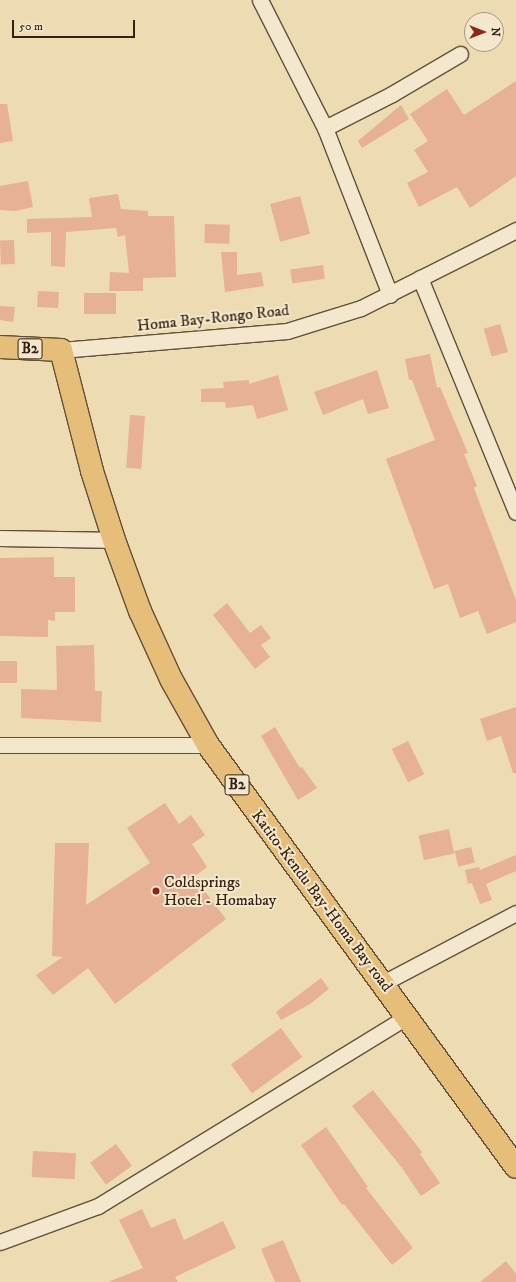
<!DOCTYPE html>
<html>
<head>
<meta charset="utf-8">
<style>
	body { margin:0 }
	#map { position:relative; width:516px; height:1282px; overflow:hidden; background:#eddbb2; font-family:"IM FELL DW Pica",serif }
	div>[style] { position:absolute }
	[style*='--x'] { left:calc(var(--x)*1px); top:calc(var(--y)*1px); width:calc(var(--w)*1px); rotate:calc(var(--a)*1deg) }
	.building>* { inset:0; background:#e7b195; transform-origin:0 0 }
	.roads { filter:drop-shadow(1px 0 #644f39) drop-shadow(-1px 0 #644f39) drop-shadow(0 1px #644f39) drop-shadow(0 -1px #644f39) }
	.minor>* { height:15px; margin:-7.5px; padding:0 7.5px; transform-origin:7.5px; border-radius:7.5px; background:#f3e8cd }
	.trunk>* { height:22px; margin:-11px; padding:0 11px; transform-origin:11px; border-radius:11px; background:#e6be79 }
	.dots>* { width:11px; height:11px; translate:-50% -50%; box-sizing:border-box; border:2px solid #f3e8cd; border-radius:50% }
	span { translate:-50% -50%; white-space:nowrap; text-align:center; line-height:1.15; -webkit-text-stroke:4px #f3e8cd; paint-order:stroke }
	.shield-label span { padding:1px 3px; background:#f3e8cd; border:1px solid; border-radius:3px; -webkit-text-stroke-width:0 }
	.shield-label { font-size:15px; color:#362011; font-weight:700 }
	.street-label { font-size:16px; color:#362011 }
	.poi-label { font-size:16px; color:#362011 }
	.left { translate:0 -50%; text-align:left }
	.north { position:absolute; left:464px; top:12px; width:40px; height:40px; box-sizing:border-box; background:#f3e8cd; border:1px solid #a79882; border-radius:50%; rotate:90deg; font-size:11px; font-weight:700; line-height:16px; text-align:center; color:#362011 }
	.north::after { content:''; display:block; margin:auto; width:14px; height:18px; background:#8f2418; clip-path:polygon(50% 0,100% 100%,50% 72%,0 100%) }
	.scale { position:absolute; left:12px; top:20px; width:123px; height:18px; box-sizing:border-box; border:2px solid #362011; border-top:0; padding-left:5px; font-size:12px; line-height:14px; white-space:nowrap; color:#362011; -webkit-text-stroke:3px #f3e8cd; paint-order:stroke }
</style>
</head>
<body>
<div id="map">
	<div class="building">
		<div style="clip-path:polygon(516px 81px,516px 176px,470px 208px,457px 187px,419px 207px,407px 183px,428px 172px,414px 150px,428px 141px,410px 114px,447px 89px,464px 115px)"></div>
		<div style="clip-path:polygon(0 104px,7px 104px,13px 141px,0 143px)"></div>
		<div style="clip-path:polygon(401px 105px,409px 119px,362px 148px,358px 141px)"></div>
		<div style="clip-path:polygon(28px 181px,33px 207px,15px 211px,0 210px,0 186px)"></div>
		<div style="clip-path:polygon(118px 194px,121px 209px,148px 211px,148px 216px,174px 216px,176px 277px,143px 278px,143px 291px,109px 291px,110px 272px,129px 273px,125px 235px,118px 237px,116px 228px,66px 232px,65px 267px,51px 266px,51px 232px,27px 233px,27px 219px,92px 217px,89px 198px)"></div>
		<div style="left:300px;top:196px;width:39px;height:31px;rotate:75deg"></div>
		<div style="left:205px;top:224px;width:25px;height:19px;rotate:2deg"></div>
		<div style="left:14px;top:240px;width:24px;height:14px;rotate:88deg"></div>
		<div style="clip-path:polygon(221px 252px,237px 252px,237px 275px,261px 272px,264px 286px,225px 292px)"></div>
		<div style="left:323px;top:265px;width:14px;height:33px;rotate:82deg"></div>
		<div style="left:38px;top:291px;width:21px;height:16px;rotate:3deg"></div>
		<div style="left:84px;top:293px;width:32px;height:21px"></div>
		<div style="clip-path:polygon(0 306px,15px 307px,13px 322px,0 320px)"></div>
		<div style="left:500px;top:324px;width:29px;height:17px;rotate:74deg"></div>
		<div style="clip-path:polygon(430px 354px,437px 388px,440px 387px,468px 453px,464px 454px,477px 486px,474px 488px,516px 600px,516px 622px,487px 634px,478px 611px,460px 618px,448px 584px,434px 589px,386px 459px,435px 440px,412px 380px,409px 380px,405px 359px)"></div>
		<div style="clip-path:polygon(377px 370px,389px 408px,368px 414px,363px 399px,323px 415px,314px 392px)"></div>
		<div style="clip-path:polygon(278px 375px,288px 410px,257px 419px,253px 405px,226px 408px,225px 402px,201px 402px,201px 389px,224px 388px,223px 382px,249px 380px,249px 384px)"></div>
		<div style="left:130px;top:415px;width:15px;height:53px;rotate:4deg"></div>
		<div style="clip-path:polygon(54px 557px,54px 577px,75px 577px,75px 612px,55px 612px,55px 621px,48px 620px,48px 637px,0 636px,0 558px)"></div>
		<div style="clip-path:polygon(227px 603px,250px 633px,261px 625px,271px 638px,261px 645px,270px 657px,255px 669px,213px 615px)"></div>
		<div style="clip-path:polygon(94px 645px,95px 691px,102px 691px,101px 722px,21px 718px,21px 689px,57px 690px,56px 646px)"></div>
		<div style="left:0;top:661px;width:17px;height:22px"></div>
		<div style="clip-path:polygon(516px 707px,516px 773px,513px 773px,501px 736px,487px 741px,480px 719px)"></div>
		<div style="clip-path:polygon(275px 727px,300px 768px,302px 767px,317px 788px,298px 800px,261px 736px)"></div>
		<div style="left:408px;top:741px;width:37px;height:18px;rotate:64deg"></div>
		<div style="clip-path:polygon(165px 803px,179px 824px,191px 815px,205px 835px,192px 844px,207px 867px,194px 877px,226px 919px,115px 1004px,88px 968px,53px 995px,36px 975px,63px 957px,52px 956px,55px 843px,89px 843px,86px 905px,150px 863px,127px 828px)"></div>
		<div style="left:449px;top:829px;width:25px;height:31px;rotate:78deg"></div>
		<div style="left:471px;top:847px;width:16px;height:17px;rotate:76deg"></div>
		<div style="clip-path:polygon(516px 855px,516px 871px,486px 884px,492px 900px,480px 904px,472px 883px,468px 884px,465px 870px,479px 867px,480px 870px)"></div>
		<div style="clip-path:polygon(321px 978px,329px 989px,310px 1004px,281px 1020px,276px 1012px)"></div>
		<div style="left:281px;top:1028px;width:36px;height:62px;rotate:54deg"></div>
		<div style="clip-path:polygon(373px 1090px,422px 1152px,420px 1154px,440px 1183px,421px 1196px,402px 1168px,352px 1106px)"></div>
		<div style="clip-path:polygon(326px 1127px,368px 1187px,366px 1188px,413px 1248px,392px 1265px,344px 1204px,342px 1205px,301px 1145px)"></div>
		<div style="left:116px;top:1144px;width:27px;height:32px;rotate:54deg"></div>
		<div style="left:33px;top:1151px;width:43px;height:26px;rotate:3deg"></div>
		<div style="clip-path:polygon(142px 1209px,151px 1228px,175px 1218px,184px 1240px,223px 1221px,236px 1248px,175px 1277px,178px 1282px,108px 1282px,143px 1268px,119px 1220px)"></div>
		<div style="clip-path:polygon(283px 1240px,301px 1282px,275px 1282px,261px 1249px)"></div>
		<div style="clip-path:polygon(506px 1261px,516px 1274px,516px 1282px,480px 1282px)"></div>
	</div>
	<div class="roads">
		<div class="minor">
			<div style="--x:260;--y:0;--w:144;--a:63.1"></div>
			<div style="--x:325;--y:128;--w:179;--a:68.7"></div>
			<div style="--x:325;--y:128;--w:75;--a:-26.9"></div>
			<div style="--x:392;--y:94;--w:79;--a:-30.5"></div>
			<div style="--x:420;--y:278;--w:253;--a:67.7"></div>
			<div style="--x:61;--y:350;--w:227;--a:-4.8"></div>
			<div style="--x:287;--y:331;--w:77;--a:-17.3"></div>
			<div style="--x:361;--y:308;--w:174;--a:-26.7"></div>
			<div style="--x:0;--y:538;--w:114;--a:1"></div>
			<div style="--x:0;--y:745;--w:208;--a:0"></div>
			<div style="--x:383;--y:983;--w:150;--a:-27.8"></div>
			<div style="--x:0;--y:1242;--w:104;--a:-20.2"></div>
			<div style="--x:98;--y:1206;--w:362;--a:-31.5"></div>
		</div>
		<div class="trunk">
			<div style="--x:0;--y:347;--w:61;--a:2.8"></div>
			<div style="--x:61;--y:350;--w:125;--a:75.6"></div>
			<div style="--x:92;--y:471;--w:72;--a:72.3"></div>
			<div style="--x:114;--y:540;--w:76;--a:69.9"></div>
			<div style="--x:140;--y:611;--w:75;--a:65.5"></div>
			<div style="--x:171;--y:679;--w:76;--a:60.7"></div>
			<div style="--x:208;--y:745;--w:522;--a:53.88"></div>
		</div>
	</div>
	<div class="dots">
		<div style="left:156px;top:891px;background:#8f2418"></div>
	</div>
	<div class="shield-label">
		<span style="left:30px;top:349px">B2</span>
		<span style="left:237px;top:785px">B2</span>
	</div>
	<div class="street-label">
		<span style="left:213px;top:318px;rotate:-6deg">Homa Bay-Rongo Road</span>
		<span style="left:322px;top:901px;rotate:53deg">Katito-Kendu Bay-Homa Bay road</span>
	</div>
	<div class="poi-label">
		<span class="left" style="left:164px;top:891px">Coldsprings<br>Hotel - Homabay</span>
	</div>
	<div class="north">N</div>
	<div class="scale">50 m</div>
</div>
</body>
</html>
